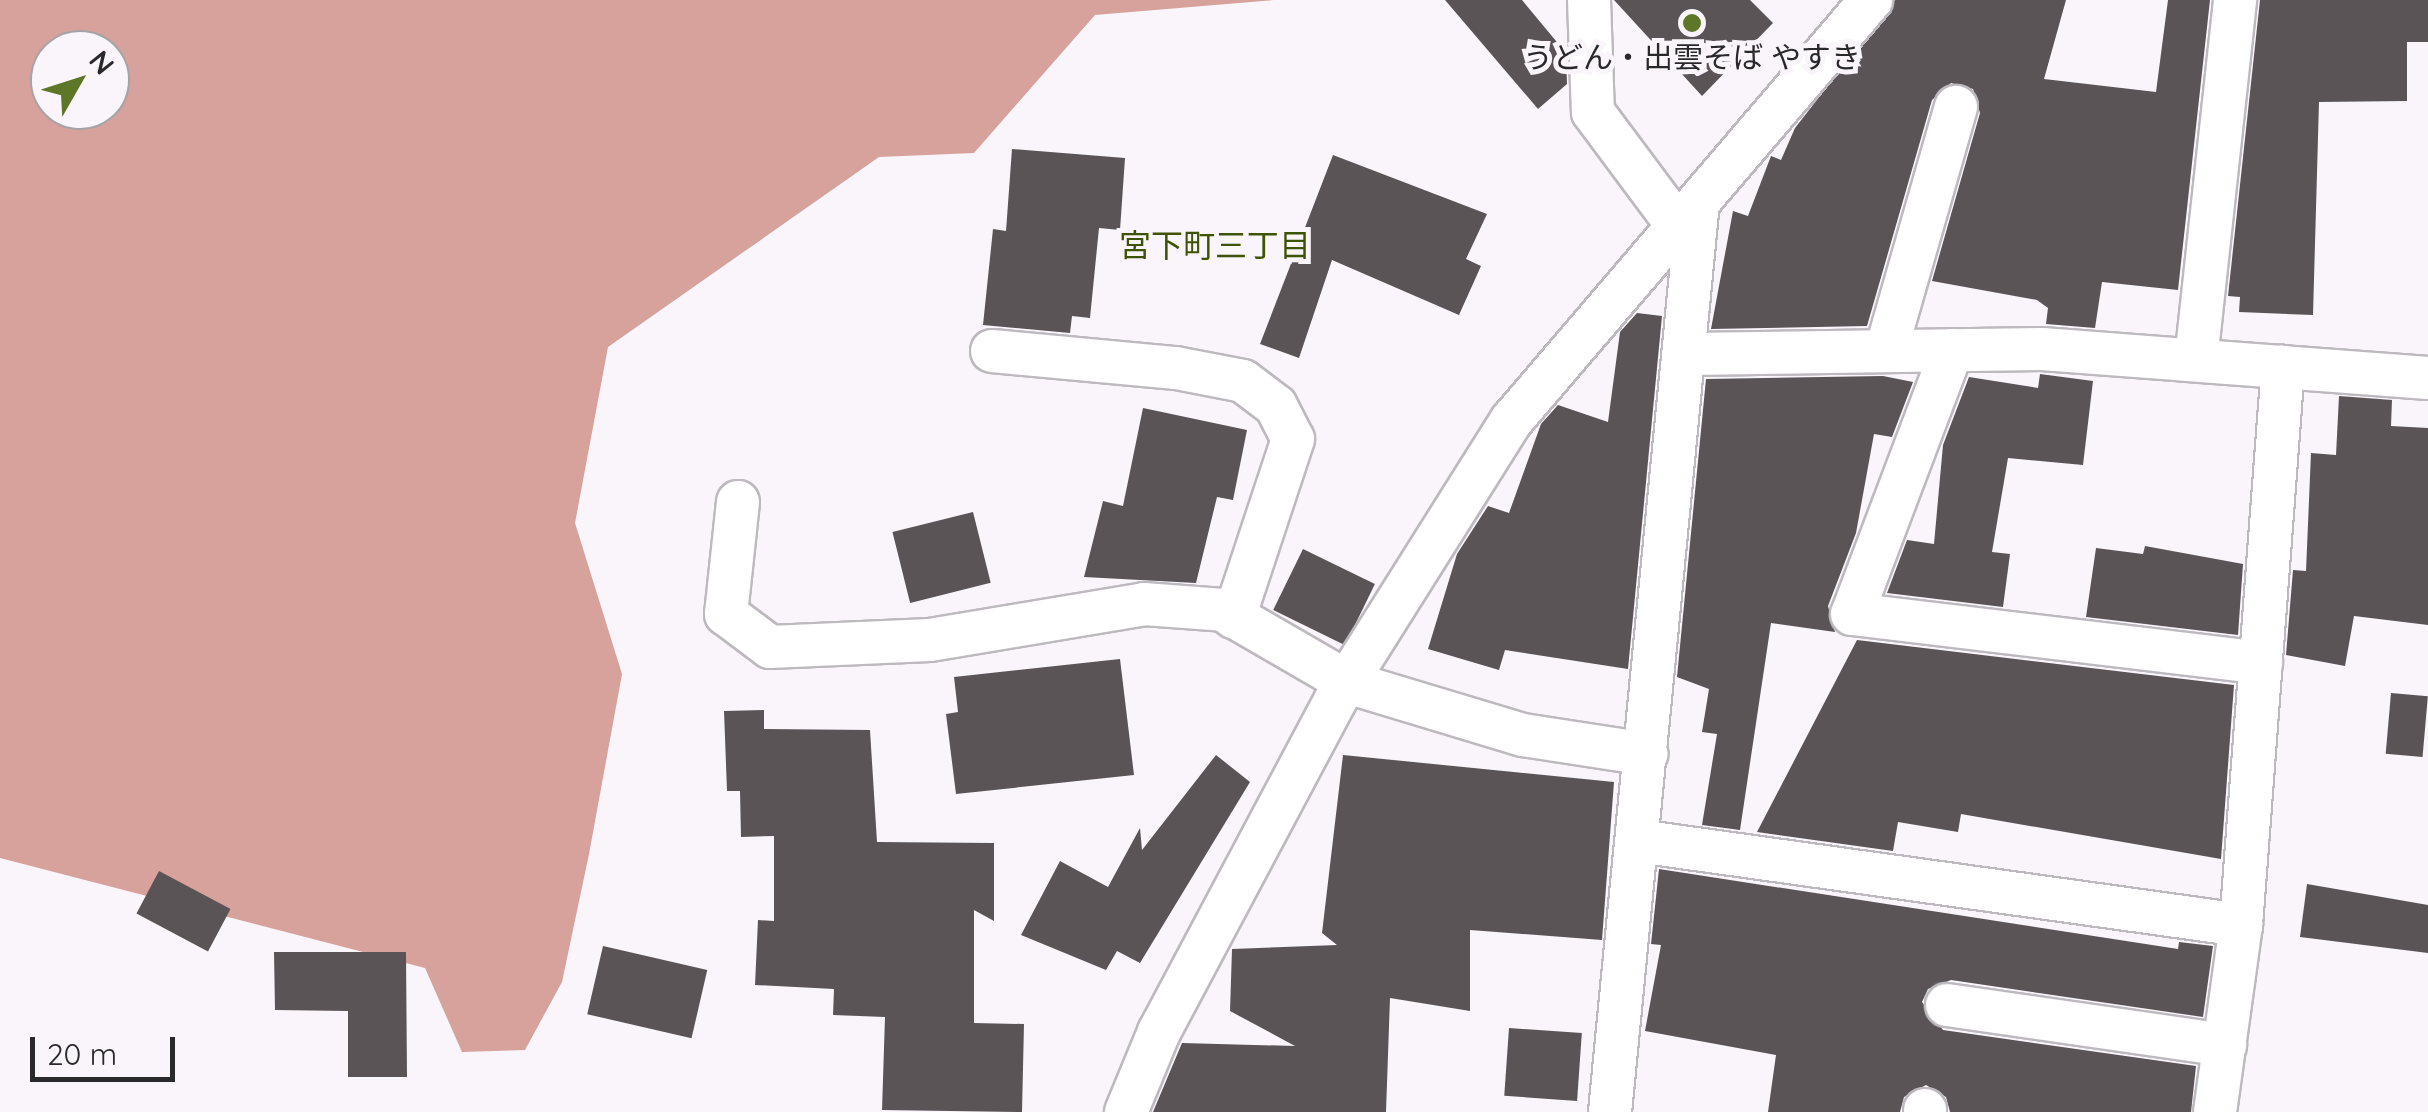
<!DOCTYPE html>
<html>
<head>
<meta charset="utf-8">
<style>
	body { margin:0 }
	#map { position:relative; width:2428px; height:1112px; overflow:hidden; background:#f9f5fa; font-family:Quicksand,"Noto Sans JP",sans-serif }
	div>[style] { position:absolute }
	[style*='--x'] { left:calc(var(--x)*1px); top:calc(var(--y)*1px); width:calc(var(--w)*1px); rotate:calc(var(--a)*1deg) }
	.forest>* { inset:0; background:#d7a19c }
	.building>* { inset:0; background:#5a5456; transform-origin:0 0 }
	.roads { filter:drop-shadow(2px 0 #bdb9be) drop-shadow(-2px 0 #bdb9be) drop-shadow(0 2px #bdb9be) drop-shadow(0 -2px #bdb9be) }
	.street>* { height:42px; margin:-21px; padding:0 21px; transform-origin:21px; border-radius:21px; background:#fff }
	.dots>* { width:28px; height:28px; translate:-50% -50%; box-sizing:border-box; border:5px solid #f9f5fa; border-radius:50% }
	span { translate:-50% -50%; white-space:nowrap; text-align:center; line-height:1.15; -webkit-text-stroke:10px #f9f5fa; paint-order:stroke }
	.poi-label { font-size:30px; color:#29282a }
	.neighbourhood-label { font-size:32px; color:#3e5304 }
	.north { position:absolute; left:30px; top:30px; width:100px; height:100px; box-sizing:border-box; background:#f9f5fa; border:2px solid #a6a3a7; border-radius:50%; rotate:51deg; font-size:28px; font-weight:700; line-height:40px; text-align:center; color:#29282a }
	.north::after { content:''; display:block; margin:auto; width:35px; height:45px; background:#5e7628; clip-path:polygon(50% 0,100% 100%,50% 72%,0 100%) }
	.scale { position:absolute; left:30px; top:1037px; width:145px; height:45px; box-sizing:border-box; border:5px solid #29282a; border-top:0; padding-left:12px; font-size:30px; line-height:35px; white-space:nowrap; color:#29282a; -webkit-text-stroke:8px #f9f5fa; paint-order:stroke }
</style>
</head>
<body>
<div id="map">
	<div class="forest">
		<div style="clip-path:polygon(evenodd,0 0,1274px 0,1095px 15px,974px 153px,879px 157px,608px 347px,575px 523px,622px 674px,589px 854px,562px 982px,525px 1050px,462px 1052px,425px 968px,0 858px,0 0,50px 50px,110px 50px,110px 110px,50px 110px,50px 50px)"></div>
	</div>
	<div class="building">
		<div style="clip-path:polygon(1445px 0,1522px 0,1566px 53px,1567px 84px,1538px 109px)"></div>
		<div style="clip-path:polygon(1614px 0,1750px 0,1773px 23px,1702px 96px)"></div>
		<div style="clip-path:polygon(1895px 0,2066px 0,2044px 79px,2156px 92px,2168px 0,2210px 0,2178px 290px,2102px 282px,2095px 328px,2046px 324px,2048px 308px,2037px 300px,1932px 281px,1980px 113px,1973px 89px,1951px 83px,1932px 100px,1867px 326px,1711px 329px,1733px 211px,1748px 216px,1771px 156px,1781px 160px,1795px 128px)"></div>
		<div style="clip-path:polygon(2260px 0,2428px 0,2428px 42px,2407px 42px,2407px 101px,2319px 102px,2313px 315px,2239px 312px,2240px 297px,2228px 296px)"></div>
		<div style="clip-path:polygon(1012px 149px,1125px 158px,1120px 230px,1099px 228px,1090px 318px,1072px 316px,1070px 333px,983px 325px,993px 229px,1006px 231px)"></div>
		<div style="clip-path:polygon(1333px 155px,1487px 214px,1466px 259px,1481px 266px,1459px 315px,1332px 260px,1299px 358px,1260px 344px)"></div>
		<div style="clip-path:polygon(1637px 313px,1662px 316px,1628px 669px,1505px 650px,1499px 670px,1428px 649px,1457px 554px,1488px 506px,1509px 513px,1541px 424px,1558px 405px,1608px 422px,1620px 332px)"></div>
		<div style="clip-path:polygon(2040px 374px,2093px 381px,2083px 465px,2008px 458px,1992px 552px,2010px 554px,2003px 607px,1887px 593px,1907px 540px,1934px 544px,1943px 445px,1969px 377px,2038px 388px)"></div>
		<div style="clip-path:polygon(1883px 376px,1913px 382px,1892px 437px,1874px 434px,1856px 533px,1828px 606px,1835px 632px,1771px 623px,1740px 830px,1702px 825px,1717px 734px,1702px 732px,1709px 689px,1677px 677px,1706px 379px)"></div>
		<div style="clip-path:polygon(2339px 396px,2392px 400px,2391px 426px,2428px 428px,2428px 625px,2354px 616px,2345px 666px,2286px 655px,2293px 570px,2306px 571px,2311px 453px,2336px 455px)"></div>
		<div style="clip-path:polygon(1143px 408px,1247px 430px,1233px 500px,1217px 497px,1196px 583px,1084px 577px,1103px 501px,1123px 506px)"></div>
		<div style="left:973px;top:512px;width:73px;height:83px;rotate:76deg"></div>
		<div style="clip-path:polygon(2145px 546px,2243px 564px,2238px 635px,2086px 617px,2096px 548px,2143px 554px)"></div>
		<div style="left:1303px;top:549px;width:80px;height:68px;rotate:26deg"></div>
		<div style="clip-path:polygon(1857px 640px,2234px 685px,2221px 859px,1961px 814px,1958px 832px,1898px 822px,1893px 851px,1757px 832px)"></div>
		<div style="clip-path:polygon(1120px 659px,1134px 775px,956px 794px,946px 714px,958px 712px,954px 677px)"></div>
		<div style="left:2391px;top:693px;width:37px;height:61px;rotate:5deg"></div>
		<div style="clip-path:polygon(764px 710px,764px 729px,870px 730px,877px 842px,994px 843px,994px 921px,974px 910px,974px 1023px,1024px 1024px,1022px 1112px,882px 1110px,885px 1017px,833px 1015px,834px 989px,755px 985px,758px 920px,774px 921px,774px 836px,741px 837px,740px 791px,727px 791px,724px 711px)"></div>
		<div style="clip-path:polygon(1216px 755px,1250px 782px,1140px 963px,1117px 951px,1106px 970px,1021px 935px,1060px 861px,1108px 887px,1140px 828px,1142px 850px)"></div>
		<div style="clip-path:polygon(1343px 755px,1614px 782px,1602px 940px,1470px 930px,1470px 1011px,1390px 998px,1386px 1112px,1153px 1112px,1182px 1043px,1295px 1046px,1230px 1011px,1232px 949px,1337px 945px,1322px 933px)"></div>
		<div style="clip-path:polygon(1659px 869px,2178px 949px,2179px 942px,2213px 946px,2203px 1017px,1951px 980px,1928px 989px,1922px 1002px,1943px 1030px,2196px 1066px,2191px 1112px,1950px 1112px,1946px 1097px,1926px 1085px,1904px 1097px,1900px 1112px,1768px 1112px,1776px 1055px,1645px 1031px,1661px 945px,1651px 944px)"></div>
		<div style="left:159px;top:871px;width:81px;height:48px;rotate:28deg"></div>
		<div style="clip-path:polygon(2307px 884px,2428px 905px,2428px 953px,2300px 937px)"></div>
		<div style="left:603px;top:946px;width:107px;height:70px;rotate:13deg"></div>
		<div style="clip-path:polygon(274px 952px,406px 952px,407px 1077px,348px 1077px,348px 1011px,275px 1010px)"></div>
		<div style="left:1509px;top:1028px;width:73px;height:68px;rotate:4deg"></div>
	</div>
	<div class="roads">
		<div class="street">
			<div style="--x:1589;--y:0;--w:112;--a:88"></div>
			<div style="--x:1593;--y:112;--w:147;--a:53.3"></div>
			<div style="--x:1952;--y:350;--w:282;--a:110.7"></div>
			<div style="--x:1852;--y:614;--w:412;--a:6.8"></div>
			<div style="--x:992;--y:351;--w:185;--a:5.3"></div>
			<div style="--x:1176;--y:368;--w:68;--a:11"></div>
			<div style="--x:1243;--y:381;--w:41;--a:37.1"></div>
			<div style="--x:1276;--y:406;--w:37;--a:63"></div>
			<div style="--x:1293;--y:439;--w:188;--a:108.3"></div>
			<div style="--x:1886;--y:351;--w:254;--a:-74"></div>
			<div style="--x:1688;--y:354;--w:354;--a:-0.8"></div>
			<div style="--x:2042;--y:349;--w:387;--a:4.3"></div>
			<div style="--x:2196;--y:360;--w:362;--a:-83.8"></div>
			<div style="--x:738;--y:502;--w:113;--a:96.1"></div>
			<div style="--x:726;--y:614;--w:55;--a:36.9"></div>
			<div style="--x:770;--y:647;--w:160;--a:-2.5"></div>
			<div style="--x:930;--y:640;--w:217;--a:-9.5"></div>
			<div style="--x:1144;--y:604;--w:79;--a:4.3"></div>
			<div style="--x:1223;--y:610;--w:143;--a:30.1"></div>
			<div style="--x:1347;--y:682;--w:184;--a:16.8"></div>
			<div style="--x:1523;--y:735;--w:125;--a:8.7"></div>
			<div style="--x:1638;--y:841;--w:609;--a:7.93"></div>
			<div style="--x:1947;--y:1005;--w:281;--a:8.2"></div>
			<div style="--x:1126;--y:1112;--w:87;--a:-67.6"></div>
			<div style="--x:1159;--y:1032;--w:377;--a:-62"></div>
			<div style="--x:1336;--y:699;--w:330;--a:-57.8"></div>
			<div style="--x:1512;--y:420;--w:553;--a:-49.48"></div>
			<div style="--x:1610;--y:1112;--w:904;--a:-84.48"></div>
			<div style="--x:1925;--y:1112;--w:2;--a:-90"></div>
			<div style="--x:2215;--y:1112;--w:189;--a:-82.1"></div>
			<div style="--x:2241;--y:925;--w:560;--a:-85.7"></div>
		</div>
	</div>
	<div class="dots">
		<div style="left:1692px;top:23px;background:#5e7628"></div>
	</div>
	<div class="poi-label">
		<span style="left:1692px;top:57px">うどん・出雲そば やすき</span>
	</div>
	<div class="neighbourhood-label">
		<span style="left:1215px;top:245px">宮下町三丁目</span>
	</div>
	<div class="north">N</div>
	<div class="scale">20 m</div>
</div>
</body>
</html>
